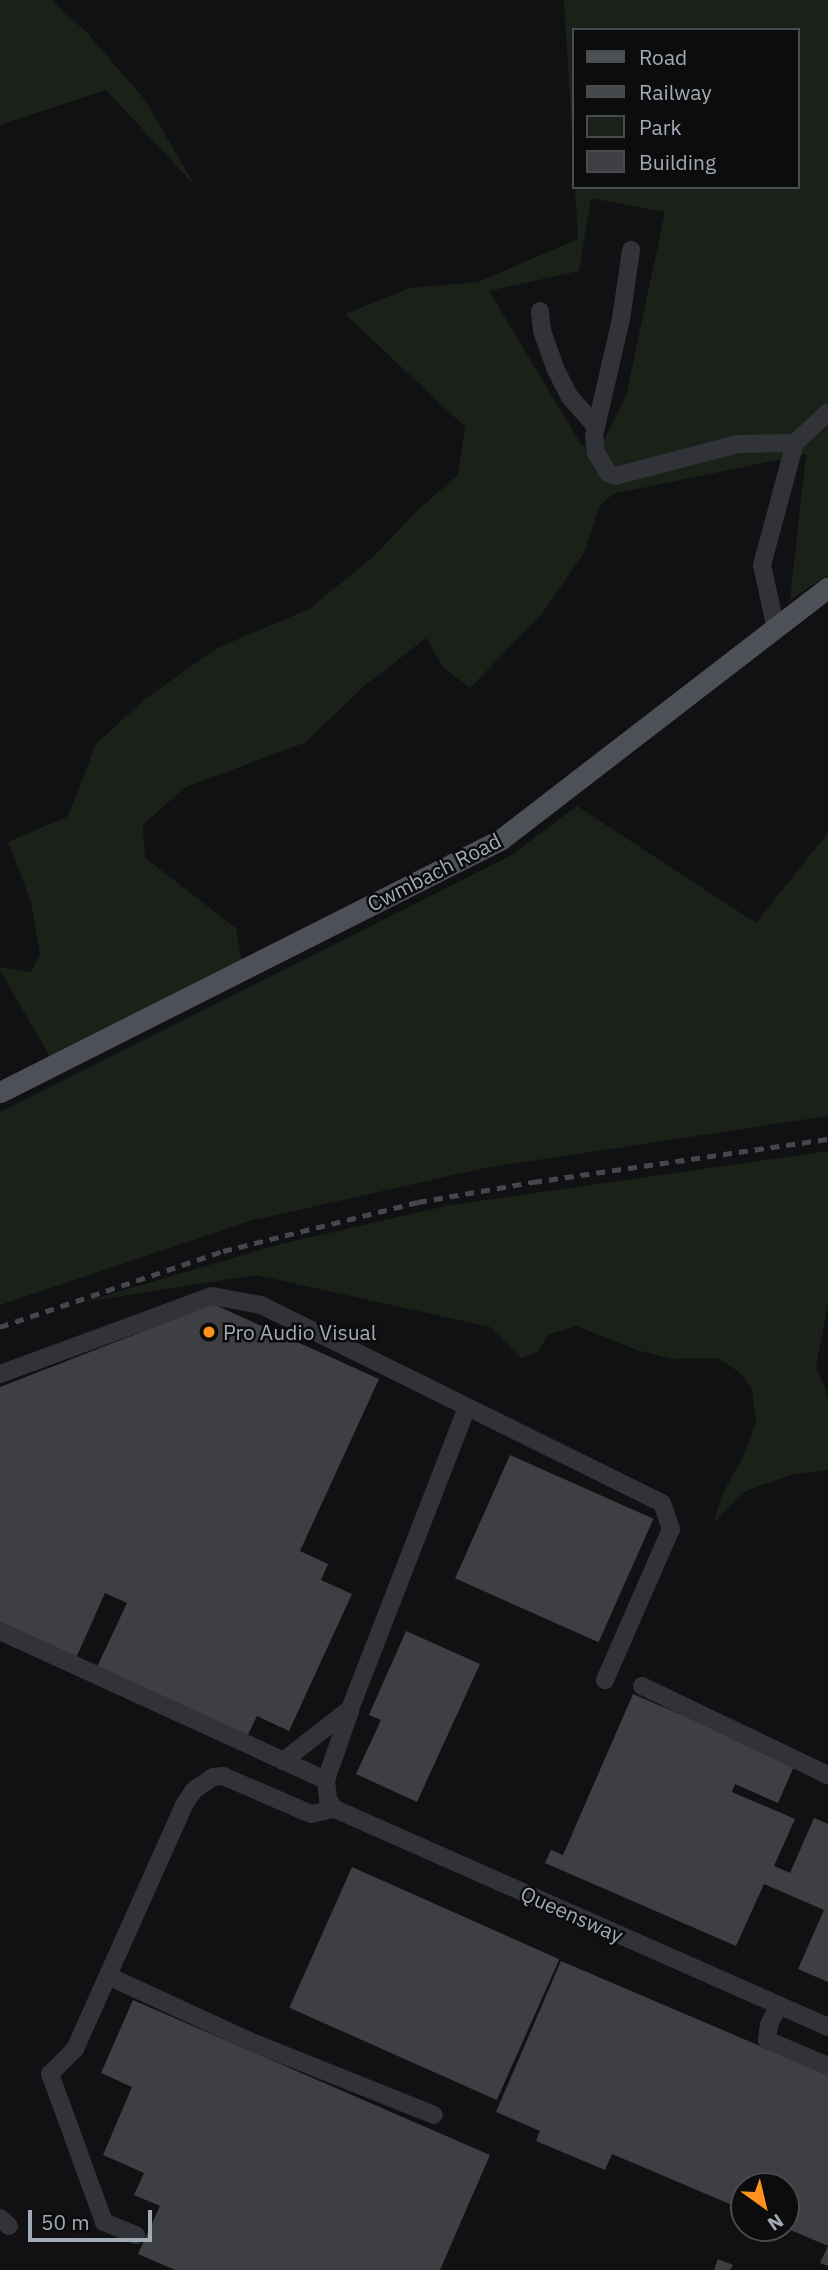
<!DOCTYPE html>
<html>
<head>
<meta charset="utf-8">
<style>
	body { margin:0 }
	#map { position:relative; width:828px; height:2270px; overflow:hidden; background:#111113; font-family:"IBM Plex Sans",sans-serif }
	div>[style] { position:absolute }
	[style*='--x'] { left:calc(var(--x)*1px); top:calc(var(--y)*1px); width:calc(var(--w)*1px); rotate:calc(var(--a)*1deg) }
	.green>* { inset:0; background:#192119 }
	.building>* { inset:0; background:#3d3f43; transform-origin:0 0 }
	.minor>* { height:18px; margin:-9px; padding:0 9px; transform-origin:9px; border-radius:9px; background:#313338 }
	.major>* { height:21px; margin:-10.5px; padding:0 10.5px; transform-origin:10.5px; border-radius:10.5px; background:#4d5157 }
	.rail>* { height:5px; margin-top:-2.5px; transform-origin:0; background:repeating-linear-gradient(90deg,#44484d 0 9px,transparent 0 16px) }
	.dots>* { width:19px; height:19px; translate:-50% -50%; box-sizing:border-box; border:4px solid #0c0c0d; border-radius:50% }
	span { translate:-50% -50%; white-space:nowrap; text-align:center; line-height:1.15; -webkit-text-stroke:5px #0c0c0d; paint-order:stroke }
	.street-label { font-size:21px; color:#a1aab5 }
	.poi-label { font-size:21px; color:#a1aab5 }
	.left { translate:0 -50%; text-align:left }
	.legend { position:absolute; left:572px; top:28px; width:228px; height:161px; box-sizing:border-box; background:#0c0c0d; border:2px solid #484b50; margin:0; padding:9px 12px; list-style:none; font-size:21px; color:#a1aab5 }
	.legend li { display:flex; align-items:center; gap:14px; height:35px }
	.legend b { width:35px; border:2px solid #484b50 }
	.north { position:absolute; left:730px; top:2172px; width:70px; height:70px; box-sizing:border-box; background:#0c0c0d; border:2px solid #484b50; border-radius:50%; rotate:146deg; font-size:19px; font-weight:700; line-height:28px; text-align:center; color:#a1aab5 }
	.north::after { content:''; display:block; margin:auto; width:24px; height:32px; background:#ff911c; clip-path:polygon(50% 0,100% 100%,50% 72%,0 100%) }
	.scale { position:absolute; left:28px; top:2210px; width:124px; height:32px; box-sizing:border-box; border:4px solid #a1aab5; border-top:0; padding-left:9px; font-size:21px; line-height:24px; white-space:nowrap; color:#a1aab5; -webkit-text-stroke:5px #0c0c0d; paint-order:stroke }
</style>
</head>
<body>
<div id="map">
	<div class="green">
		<div style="clip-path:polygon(0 0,52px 0,89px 35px,145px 100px,195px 186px,106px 90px,0 125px)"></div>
		<div style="clip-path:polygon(evenodd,564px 0,828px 0,828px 575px,790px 600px,806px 454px,613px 494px,600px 505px,584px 553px,541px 615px,470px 688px,443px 667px,426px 638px,363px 687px,306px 742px,184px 788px,143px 825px,145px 858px,236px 928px,242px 963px,52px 1060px,0 971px,0 967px,31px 972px,40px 955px,31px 902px,8px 842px,68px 816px,96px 744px,145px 699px,217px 648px,309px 609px,372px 558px,420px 508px,458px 475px,465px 427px,345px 314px,410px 288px,478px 282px,578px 239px,575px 187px,798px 187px,798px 30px,574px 30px,574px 168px,564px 0,591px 198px,665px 212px,626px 396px,605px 438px,582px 446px,489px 291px,579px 271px,591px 198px)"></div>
		<div style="clip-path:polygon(577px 806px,756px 923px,828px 833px,828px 1116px,485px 1168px,250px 1221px,0 1305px,0 1112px,510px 856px)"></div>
		<div style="clip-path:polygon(828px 1151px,828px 1305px,816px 1366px,828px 1397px,828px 1470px,795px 1474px,759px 1486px,742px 1493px,714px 1522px,722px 1495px,744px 1455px,756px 1422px,752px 1388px,739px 1372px,717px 1358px,672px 1359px,637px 1350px,576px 1326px,548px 1335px,538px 1352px,521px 1358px,490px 1327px,256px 1275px,83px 1302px,281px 1244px,450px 1205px)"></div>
	</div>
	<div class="building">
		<div style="clip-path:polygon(213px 1304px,379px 1379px,300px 1551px,328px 1564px,321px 1580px,352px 1594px,289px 1731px,257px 1716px,247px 1737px,96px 1669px,127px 1603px,105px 1593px,76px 1658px,0 1624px,0 1387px)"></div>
		<div style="left:510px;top:1455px;width:157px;height:135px;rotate:24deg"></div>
		<div style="clip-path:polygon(406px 1631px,480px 1664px,417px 1802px,356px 1774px,381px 1720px,369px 1715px)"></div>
		<div style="clip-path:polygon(633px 1694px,795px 1764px,778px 1803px,735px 1784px,732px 1792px,795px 1819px,774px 1866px,790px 1873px,814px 1818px,828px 1824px,828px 1982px,798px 1969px,824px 1910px,764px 1884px,736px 1946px,545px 1863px,551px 1850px,563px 1855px)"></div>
		<div style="left:352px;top:1867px;width:227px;height:154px;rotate:24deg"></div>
		<div style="clip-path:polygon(561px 1961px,828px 2075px,828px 2266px,820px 2263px,828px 2246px,786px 2228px,786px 2186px,744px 2186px,744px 2210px,612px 2154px,605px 2170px,536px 2141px,540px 2131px,496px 2112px)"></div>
		<div style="clip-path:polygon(133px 2000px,490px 2155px,440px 2270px,175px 2270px,138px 2254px,160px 2206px,134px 2195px,144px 2173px,103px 2155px,132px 2087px,101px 2073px)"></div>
		<div style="clip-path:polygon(718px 2259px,733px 2265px,730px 2270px,714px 2270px)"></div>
	</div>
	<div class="minor">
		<div style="--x:631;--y:250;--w:70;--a:98.2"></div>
		<div style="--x:621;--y:319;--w:120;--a:103"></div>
		<div style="--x:594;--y:436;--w:17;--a:83"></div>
		<div style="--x:596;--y:453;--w:23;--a:59"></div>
		<div style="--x:608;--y:473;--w:8;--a:23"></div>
		<div style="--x:615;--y:476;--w:127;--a:-14.6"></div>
		<div style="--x:738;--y:444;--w:57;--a:-1"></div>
		<div style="--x:540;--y:311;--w:20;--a:84"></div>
		<div style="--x:542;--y:331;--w:41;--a:70.3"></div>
		<div style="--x:556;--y:370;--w:30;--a:63"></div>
		<div style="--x:570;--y:397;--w:38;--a:49"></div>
		<div style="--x:775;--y:625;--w:61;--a:-102.2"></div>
		<div style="--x:762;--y:565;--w:126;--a:-74.9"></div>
		<div style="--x:795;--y:443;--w:45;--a:-43.2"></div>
		<div style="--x:0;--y:1374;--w:226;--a:-20.2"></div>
		<div style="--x:212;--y:1296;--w:50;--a:10.4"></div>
		<div style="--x:261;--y:1305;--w:447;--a:26.3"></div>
		<div style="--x:662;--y:1503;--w:28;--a:71"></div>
		<div style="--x:671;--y:1529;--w:165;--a:113.6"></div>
		<div style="--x:0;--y:1631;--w:358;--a:24.6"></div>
		<div style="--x:326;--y:1780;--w:20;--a:84"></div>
		<div style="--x:328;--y:1800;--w:11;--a:52"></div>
		<div style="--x:335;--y:1809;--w:539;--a:23.85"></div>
		<div style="--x:642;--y:1686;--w:206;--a:25.6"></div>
		<div style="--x:283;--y:1761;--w:85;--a:-37.8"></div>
		<div style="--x:350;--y:1709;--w:324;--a:-68.8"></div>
		<div style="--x:326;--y:1780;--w:73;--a:-70.8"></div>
		<div style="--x:108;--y:1976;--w:155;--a:24.7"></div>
		<div style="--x:249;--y:2041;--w:199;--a:21.8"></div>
		<div style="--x:779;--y:2005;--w:22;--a:117"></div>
		<div style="--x:769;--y:2025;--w:15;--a:98"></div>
		<div style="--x:767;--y:2040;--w:66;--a:23.1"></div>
		<div style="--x:0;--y:2218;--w:12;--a:42"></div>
		<div style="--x:136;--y:2235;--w:35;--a:-158"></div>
		<div style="--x:104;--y:2222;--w:158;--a:-110"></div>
		<div style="--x:50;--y:2074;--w:35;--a:-45"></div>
		<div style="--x:75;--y:2049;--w:267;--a:-65.9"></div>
		<div style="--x:184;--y:1805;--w:18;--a:-56"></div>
		<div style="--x:194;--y:1790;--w:23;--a:-34"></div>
		<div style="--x:213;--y:1777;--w:10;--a:-6"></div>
		<div style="--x:223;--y:1776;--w:96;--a:23.4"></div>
		<div style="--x:311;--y:1814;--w:25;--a:-12"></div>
	</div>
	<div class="major">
		<div style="--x:0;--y:1092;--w:560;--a:-26.75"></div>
		<div style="--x:500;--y:840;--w:414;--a:-37.6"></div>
	</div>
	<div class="rail">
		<div style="--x:0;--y:1327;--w:236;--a:-18.8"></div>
		<div style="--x:223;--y:1251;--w:201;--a:-14.1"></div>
		<div style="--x:418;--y:1202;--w:117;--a:-9.9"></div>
		<div style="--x:533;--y:1182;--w:298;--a:-8.3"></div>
	</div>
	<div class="dots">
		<div style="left:209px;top:1332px;background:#ff911c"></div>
	</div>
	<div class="street-label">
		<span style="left:434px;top:872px;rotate:-27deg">Cwmbach Road</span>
		<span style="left:572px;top:1914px;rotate:24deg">Queensway</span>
	</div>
	<div class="poi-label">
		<span class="left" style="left:223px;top:1332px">Pro Audio Visual</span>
	</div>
	<ul class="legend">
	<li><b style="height:9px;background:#4d5157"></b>Road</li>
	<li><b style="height:9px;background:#44484d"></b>Railway</li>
	<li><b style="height:19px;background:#192119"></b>Park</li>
	<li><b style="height:19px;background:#3d3f43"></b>Building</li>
	</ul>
	<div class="north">N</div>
	<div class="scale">50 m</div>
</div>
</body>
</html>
